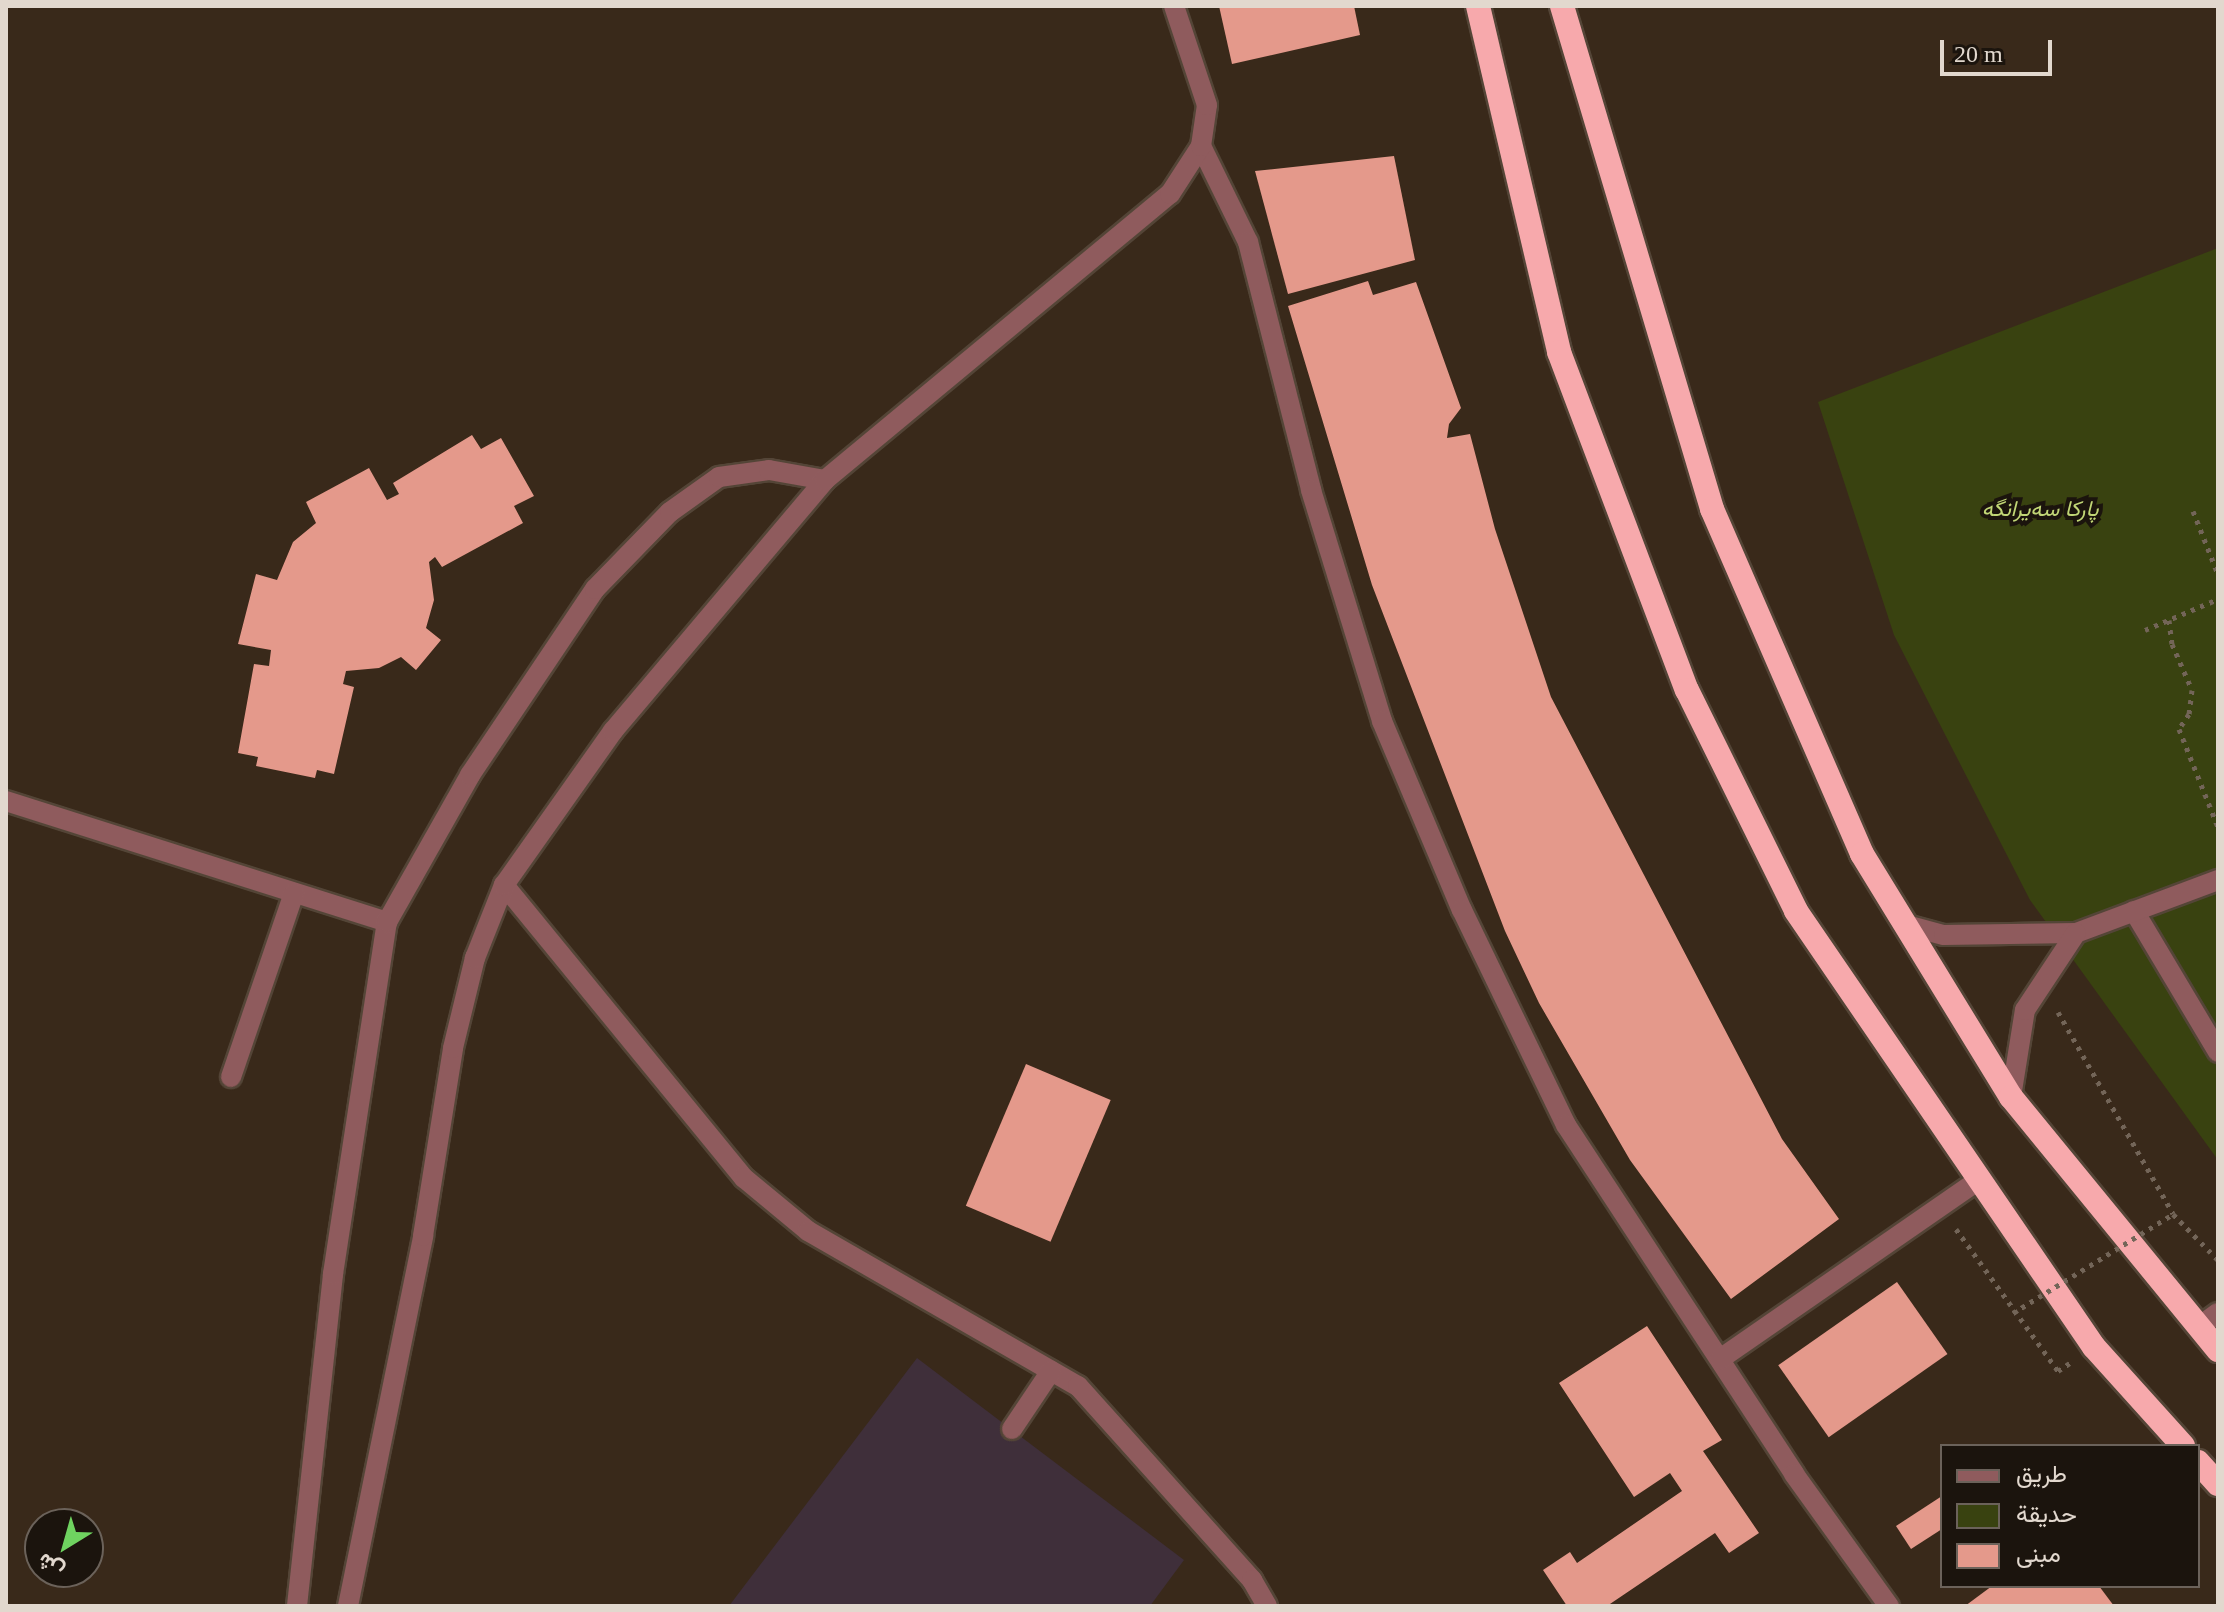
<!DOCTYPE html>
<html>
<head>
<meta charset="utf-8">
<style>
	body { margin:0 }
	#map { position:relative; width:2224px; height:1612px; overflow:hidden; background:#39291a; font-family:"Times New Roman",Vazirmatn,serif }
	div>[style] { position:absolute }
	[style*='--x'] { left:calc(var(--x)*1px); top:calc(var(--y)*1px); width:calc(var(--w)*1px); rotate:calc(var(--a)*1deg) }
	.industrial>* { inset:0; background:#3f2f3a }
	.green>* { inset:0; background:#394210 }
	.building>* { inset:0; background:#e4998b; transform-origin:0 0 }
	.path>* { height:5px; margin-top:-2.5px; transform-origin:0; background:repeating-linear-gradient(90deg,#736558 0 4px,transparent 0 10px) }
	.roads { filter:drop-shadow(2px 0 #544537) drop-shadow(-2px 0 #544537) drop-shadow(0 2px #544537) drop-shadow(0 -2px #544537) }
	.minor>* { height:20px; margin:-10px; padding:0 10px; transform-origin:10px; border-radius:10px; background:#8f5b5d }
	.highway>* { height:24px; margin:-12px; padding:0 12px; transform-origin:12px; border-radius:12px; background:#f7a9ac }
	.path-bridge>* { height:5px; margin-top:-2.5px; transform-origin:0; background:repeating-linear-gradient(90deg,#736558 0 4px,transparent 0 10px) }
	span { translate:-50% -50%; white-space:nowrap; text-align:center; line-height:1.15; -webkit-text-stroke:8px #1b140d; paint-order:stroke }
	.park-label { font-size:22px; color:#c1d676; font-style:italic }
	.frame { position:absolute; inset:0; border:8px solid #e2d8ce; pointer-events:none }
	.legend { position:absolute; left:1940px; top:1444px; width:260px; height:144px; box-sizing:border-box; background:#1b140d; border:2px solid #6b625a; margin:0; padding:10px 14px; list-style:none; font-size:24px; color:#e2d8ce }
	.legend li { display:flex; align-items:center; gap:16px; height:40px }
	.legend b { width:40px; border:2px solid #6b625a }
	.north { position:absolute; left:24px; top:1508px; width:80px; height:80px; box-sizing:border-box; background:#1b140d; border:2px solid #6b625a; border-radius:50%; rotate:217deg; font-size:22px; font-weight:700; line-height:32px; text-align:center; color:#e2d8ce }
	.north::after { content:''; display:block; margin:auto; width:28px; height:36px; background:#6fd360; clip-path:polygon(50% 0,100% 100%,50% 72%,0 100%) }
	.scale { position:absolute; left:1940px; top:40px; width:112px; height:36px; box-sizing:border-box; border:4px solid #e2d8ce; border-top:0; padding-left:10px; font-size:24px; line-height:28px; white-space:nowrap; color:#e2d8ce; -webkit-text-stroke:6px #1b140d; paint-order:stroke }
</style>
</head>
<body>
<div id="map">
	<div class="industrial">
		<div style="clip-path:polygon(917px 1358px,1184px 1560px,1150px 1606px,729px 1606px)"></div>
	</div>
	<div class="green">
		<div style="clip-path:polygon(2218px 248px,2218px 1160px,2030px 900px,1894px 635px,1818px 402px)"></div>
	</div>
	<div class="building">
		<div style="clip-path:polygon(1219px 6px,1354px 6px,1360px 35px,1232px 64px)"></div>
		<div style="clip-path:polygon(1394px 156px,1415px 260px,1288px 294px,1255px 171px)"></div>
		<div style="clip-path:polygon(1368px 281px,1373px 295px,1416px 282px,1461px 408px,1449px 424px,1447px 438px,1470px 434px,1495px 529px,1551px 697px,1782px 1139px,1839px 1219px,1731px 1299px,1630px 1160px,1539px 1003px,1505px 931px,1372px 585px,1288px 306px)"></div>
		<div style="clip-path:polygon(472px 435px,481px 449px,501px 438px,534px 496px,514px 506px,523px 523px,442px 567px,435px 557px,429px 562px,434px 600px,426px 628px,441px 640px,416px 670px,401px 657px,379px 668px,346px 671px,343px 684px,354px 687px,334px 774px,317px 770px,315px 778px,256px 766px,258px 757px,238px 753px,254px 664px,269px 666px,271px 650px,238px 644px,256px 574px,277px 580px,293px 542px,316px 523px,306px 502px,369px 468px,387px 500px,399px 494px,393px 483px)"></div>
		<div style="left:1026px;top:1064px;width:92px;height:154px;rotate:23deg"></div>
		<div style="left:1897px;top:1282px;width:88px;height:145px;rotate:55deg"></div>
		<div style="clip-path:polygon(1647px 1326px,1722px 1440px,1703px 1451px,1759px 1533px,1729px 1553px,1715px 1533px,1607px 1606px,1567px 1606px,1543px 1570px,1570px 1552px,1577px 1563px,1682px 1491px,1670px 1473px,1634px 1497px,1559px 1383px)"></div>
		<div style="clip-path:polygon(1942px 1496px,1942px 1529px,1911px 1549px,1896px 1526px)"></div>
		<div style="clip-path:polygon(1992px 1586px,2099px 1586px,2114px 1606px,1965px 1606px)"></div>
	</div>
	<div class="path">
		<div style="--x:2193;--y:511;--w:68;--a:68.4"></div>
		<div style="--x:2169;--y:620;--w:24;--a:83"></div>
		<div style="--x:2172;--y:644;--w:50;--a:66.5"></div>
		<div style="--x:2192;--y:690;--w:24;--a:97"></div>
		<div style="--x:2189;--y:714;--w:18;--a:124"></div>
		<div style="--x:2179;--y:729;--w:105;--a:68.3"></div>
		<div style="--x:2145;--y:630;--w:79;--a:-23"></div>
		<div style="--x:2058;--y:1012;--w:232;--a:60.3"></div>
		<div style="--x:2173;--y:1214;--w:64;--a:45.6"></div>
		<div style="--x:1956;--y:1229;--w:175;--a:54.3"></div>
		<div style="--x:2058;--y:1371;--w:14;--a:-34"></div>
	</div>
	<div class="roads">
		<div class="minor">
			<div style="--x:1201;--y:146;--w:107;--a:63.9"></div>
			<div style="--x:1248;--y:242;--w:256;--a:75.7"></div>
			<div style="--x:1311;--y:490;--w:242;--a:72.9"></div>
			<div style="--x:1382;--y:721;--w:205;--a:67.1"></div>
			<div style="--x:1462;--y:910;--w:239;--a:64.2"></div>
			<div style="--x:1566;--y:1125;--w:417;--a:56.8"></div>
			<div style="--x:1794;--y:1474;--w:163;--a:54.3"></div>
			<div style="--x:6;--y:801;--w:400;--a:17.6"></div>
			<div style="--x:504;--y:885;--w:379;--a:50.7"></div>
			<div style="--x:744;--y:1178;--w:83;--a:39.6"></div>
			<div style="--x:808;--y:1231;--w:311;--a:29.9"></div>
			<div style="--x:1078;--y:1386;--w:261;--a:48.1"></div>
			<div style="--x:1252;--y:1580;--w:30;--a:60"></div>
			<div style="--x:2134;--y:911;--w:164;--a:59.2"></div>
			<div style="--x:1906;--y:925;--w:39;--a:15"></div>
			<div style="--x:1944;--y:935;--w:132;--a:-0.9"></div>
			<div style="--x:2076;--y:933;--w:152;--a:-20.5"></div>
			<div style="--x:231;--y:1077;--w:194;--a:-71.1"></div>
			<div style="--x:2011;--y:1097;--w:88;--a:-80.9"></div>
			<div style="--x:2025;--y:1010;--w:92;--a:-56.5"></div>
			<div style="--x:2200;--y:1326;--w:22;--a:-36"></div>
			<div style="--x:1720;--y:1359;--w:316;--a:-34.7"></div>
			<div style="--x:1012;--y:1429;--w:70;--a:-56.1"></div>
			<div style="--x:297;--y:1606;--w:334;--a:-83.8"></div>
			<div style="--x:333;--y:1274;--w:356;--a:-81.3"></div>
			<div style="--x:387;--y:922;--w:169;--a:-60.5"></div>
			<div style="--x:470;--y:775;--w:224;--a:-56.1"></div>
			<div style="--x:595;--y:589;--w:107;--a:-45.8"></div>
			<div style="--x:670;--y:512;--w:60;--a:-35.5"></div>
			<div style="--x:719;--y:477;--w:50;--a:-8"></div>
			<div style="--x:769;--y:470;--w:57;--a:10.1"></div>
			<div style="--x:348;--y:1606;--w:378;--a:-78.5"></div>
			<div style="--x:423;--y:1236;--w:190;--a:-80.9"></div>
			<div style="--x:453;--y:1048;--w:93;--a:-76.3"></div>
			<div style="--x:475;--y:958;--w:79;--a:-68.3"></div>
			<div style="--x:504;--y:885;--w:189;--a:-54.7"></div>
			<div style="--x:613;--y:731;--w:329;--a:-49.8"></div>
			<div style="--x:825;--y:480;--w:448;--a:-39.7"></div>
			<div style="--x:1170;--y:194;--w:57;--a:-57.1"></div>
			<div style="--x:1201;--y:146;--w:41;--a:-81.7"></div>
			<div style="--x:1207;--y:105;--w:104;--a:-108.4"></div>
		</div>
		<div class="highway">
			<div style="--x:1478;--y:6;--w:355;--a:76.8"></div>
			<div style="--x:1559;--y:352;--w:361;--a:69.3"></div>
			<div style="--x:1687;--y:690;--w:246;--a:63.7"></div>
			<div style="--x:1796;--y:911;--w:528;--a:55.65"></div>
			<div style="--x:2094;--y:1347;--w:133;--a:48"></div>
			<div style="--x:1562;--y:6;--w:525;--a:73.39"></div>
			<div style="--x:1712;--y:509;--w:376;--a:66.5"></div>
			<div style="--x:1862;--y:854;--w:285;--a:58.5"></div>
			<div style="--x:2011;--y:1097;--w:327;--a:50.7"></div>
			<div style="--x:2198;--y:1462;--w:30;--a:48"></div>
		</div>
	</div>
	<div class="path-bridge">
		<div style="--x:2013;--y:1313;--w:188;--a:-31.7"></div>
	</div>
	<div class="park-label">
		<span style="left:2040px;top:509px">پارکا سەیرانگه</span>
	</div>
	<div class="frame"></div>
	<ul class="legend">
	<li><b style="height:10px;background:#8f5b5d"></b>طريق</li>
	<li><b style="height:22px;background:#394210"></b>حديقة</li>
	<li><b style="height:22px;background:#e4998b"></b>مبنى</li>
	</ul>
	<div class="north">ش</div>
	<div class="scale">20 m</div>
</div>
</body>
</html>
